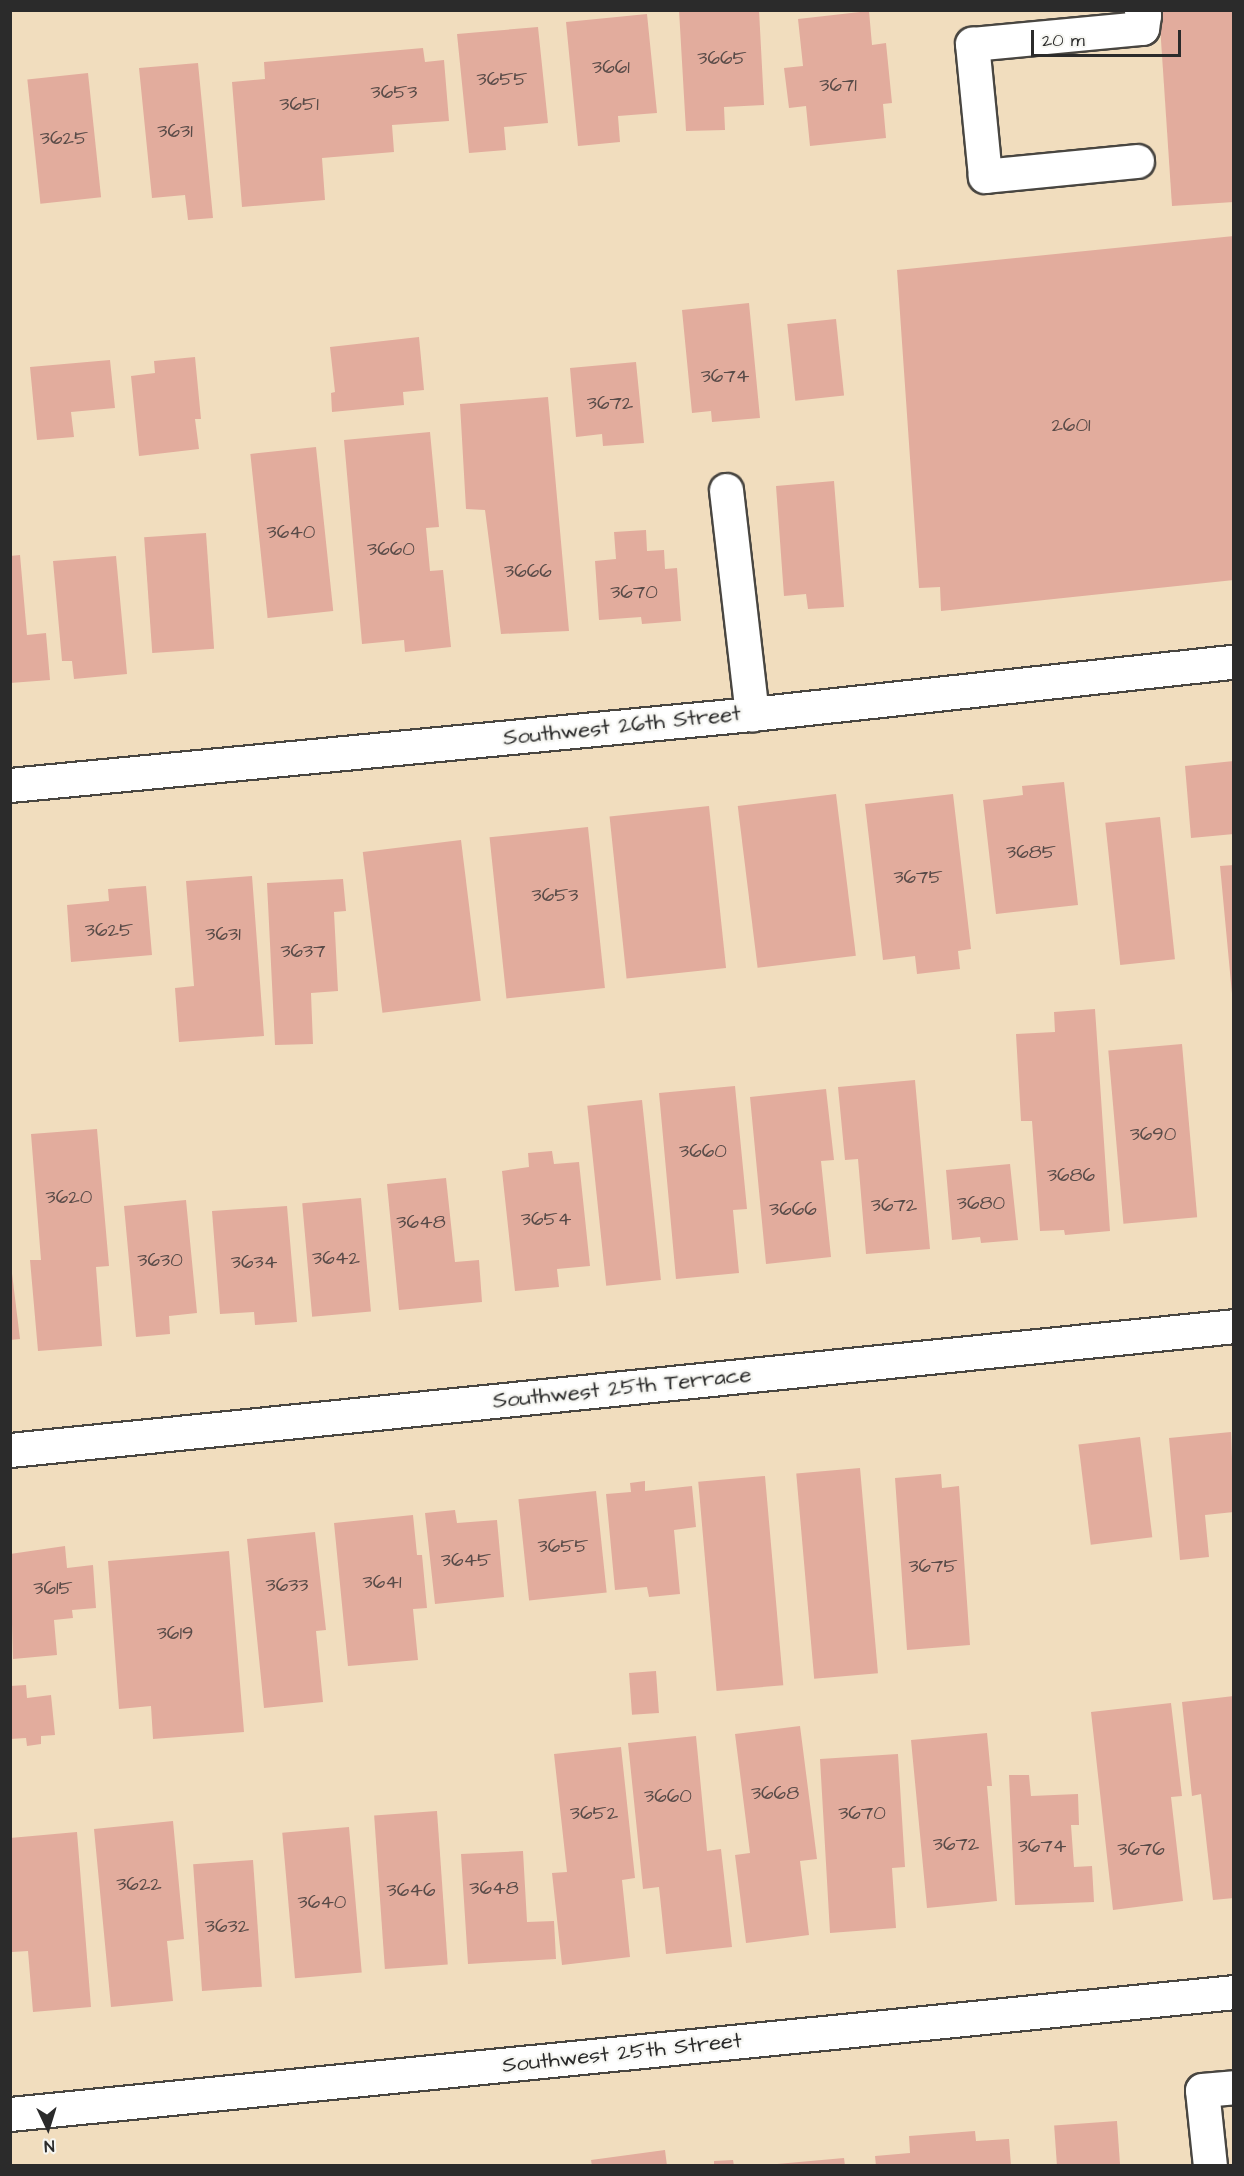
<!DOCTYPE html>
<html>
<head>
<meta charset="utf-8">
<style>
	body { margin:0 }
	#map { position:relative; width:1244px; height:2176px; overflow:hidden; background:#f1ddbe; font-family:"Architects Daughter",sans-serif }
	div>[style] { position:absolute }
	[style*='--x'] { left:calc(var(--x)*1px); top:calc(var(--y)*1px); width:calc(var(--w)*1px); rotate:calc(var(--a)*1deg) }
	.building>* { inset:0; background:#e2ac9d; transform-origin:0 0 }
	.roads { filter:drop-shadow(2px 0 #494641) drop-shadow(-2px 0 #494641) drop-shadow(0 2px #494641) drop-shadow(0 -2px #494641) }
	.minor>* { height:33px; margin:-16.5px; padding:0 16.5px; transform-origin:16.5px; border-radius:16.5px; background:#fff }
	span { translate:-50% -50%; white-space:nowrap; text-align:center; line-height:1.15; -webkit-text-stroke:4.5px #f6f6f2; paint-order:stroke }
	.number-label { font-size:20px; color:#594b48 }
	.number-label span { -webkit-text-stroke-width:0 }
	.street-label { font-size:22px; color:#2b2b2b }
	.frame { position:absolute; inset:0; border:12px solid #2b2b2b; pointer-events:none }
	.north { position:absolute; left:18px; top:2098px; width:60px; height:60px; -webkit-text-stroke:4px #f6f6f2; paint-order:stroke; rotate:176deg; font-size:16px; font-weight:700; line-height:24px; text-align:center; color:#2b2b2b }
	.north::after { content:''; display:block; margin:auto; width:21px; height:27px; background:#2b2b2b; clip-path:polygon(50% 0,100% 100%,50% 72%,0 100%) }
	.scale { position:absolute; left:1031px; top:30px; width:150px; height:27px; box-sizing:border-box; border:3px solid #2b2b2b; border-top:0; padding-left:8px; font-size:18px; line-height:21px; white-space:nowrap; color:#2b2b2b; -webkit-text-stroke:4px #f6f6f2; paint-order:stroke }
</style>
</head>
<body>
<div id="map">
	<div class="building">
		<div style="clip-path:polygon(679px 10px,759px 10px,764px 105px,724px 107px,725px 130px,686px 131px)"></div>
		<div style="clip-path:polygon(1159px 10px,1234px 10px,1234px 202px,1172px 206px)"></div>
		<div style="clip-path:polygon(869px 11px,872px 45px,886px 43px,892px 103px,883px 104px,886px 138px,810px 146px,806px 106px,789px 108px,784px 68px,803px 66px,798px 19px)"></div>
		<div style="clip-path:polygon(647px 14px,657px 113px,618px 116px,620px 142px,578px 146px,566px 22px)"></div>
		<div style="clip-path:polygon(538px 27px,548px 123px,504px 127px,506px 150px,469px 153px,457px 34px)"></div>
		<div style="clip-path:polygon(423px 48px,425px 62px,444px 60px,449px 121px,392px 125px,394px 152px,322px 158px,325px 200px,242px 207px,232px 82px,265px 79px,264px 62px)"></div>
		<div style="clip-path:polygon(198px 63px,213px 218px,188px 220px,185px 195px,152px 198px,139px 68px)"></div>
		<div style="left:88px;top:73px;width:125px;height:61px;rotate:84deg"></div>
		<div style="clip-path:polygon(1234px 236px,1234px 580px,941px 611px,940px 587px,919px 588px,897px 270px)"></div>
		<div style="clip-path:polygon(749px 303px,760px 418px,712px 422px,711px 411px,692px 413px,682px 310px)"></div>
		<div style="left:836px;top:319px;width:77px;height:49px;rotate:84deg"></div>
		<div style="clip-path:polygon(419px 337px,424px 390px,403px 392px,404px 405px,332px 412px,331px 393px,335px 392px,330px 347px)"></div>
		<div style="clip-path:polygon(195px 357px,201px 419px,195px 419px,199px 449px,139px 456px,131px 376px,155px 373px,154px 361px)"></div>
		<div style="clip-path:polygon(110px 360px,115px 408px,71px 412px,74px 437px,37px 440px,30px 367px)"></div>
		<div style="clip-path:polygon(636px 362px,644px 443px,603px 446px,602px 434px,576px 437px,570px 368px)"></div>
		<div style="clip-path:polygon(548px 397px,569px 631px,501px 634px,485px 510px,466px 509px,460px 404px)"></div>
		<div style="clip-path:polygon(430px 432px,439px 527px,426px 528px,430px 571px,443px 570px,451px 647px,405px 652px,404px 640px,362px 644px,344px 440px)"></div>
		<div style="left:316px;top:447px;width:165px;height:66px;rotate:84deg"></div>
		<div style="clip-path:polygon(834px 481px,844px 607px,808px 609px,806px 594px,784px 596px,776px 486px)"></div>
		<div style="clip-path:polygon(646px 530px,647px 551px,664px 550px,665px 569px,677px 568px,681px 621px,642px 624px,641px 617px,599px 620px,595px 561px,616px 559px,614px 532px)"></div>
		<div style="left:206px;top:533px;width:116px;height:62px;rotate:86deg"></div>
		<div style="clip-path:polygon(20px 555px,27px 635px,46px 633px,50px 680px,10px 683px,10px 556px)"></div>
		<div style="clip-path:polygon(116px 556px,127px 674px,74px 679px,72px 661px,62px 661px,53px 561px)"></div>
		<div style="clip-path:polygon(1234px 761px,1234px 834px,1191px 838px,1185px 766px)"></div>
		<div style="clip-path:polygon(1064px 782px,1078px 905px,996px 914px,983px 800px,1023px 795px,1022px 786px)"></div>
		<div style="left:836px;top:794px;width:163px;height:99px;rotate:83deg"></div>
		<div style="clip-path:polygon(953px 794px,971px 949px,958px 951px,960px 969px,917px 974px,915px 956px,883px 960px,865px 804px)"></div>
		<div style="left:709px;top:806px;width:163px;height:100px;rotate:84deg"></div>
		<div style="left:1160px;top:817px;width:143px;height:55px;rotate:84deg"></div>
		<div style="left:588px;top:827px;width:162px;height:99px;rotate:84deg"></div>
		<div style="left:461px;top:840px;width:162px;height:99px;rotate:83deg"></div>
		<div style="clip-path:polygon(1234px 865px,1234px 994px,1232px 994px,1220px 866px)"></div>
		<div style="clip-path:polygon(252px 876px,264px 1036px,179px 1042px,175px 988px,194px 986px,186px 881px)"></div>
		<div style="clip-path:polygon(343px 879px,346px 911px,334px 912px,338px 991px,311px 993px,313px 1044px,275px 1045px,267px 883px)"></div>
		<div style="clip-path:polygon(146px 886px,152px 955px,71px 962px,67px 905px,109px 901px,108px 889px)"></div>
		<div style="clip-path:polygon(1095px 1009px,1110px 1231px,1065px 1235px,1064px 1230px,1040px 1231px,1032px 1121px,1021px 1121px,1016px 1034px,1055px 1032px,1054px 1012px)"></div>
		<div style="left:1182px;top:1044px;width:174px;height:74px;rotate:85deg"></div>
		<div style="clip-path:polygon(915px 1080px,930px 1249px,866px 1254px,858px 1159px,845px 1160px,838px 1087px)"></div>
		<div style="clip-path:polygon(735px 1086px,747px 1209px,733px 1210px,739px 1273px,676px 1279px,659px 1093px)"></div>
		<div style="clip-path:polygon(826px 1089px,834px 1160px,821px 1161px,831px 1257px,766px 1264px,750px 1097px)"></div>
		<div style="left:642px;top:1100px;width:181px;height:55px;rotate:84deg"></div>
		<div style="clip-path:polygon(97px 1129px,109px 1266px,96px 1267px,102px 1346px,38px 1351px,30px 1260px,41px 1260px,31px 1134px)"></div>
		<div style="clip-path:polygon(552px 1151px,554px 1164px,579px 1162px,590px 1266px,557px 1269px,559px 1287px,515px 1291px,502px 1171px,529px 1167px,528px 1153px)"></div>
		<div style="clip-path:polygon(1010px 1164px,1018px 1240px,981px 1243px,980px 1237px,952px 1240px,946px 1170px)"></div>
		<div style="clip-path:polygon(446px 1178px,455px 1262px,479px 1260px,482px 1302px,399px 1310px,387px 1184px)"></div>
		<div style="left:361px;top:1198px;width:114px;height:59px;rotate:85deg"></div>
		<div style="clip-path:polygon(186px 1200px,197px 1313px,169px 1316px,170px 1334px,136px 1337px,124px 1206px)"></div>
		<div style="clip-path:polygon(287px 1206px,297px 1322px,255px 1325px,254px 1312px,220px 1314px,212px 1211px)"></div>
		<div style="clip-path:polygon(10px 1257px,20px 1339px,10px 1340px)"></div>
		<div style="clip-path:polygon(1231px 1432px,1234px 1512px,1205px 1515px,1209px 1557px,1180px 1560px,1169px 1438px)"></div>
		<div style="left:1140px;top:1437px;width:101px;height:62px;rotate:83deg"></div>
		<div style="left:860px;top:1468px;width:206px;height:64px;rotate:85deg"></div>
		<div style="clip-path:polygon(941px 1474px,942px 1488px,959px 1486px,970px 1645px,907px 1650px,895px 1478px)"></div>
		<div style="left:765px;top:1476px;width:210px;height:67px;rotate:85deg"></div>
		<div style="clip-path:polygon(645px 1481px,645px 1491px,692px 1486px,696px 1527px,674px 1530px,680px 1594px,649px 1597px,647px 1587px,615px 1590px,606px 1494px,631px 1492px,630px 1483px)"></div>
		<div style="left:596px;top:1491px;width:102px;height:78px;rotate:84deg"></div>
		<div style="clip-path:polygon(455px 1510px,457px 1523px,497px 1520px,504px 1597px,435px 1604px,425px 1513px)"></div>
		<div style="clip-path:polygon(413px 1515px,417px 1555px,422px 1555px,427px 1608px,413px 1609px,418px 1660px,348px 1666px,334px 1523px)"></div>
		<div style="clip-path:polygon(315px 1532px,326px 1630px,316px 1631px,323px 1702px,264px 1708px,247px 1539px)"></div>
		<div style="clip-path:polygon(65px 1546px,67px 1568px,93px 1565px,96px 1608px,72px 1610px,73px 1618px,54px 1620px,57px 1655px,13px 1659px,10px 1554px)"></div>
		<div style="clip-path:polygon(229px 1551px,244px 1732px,153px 1739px,151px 1706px,119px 1709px,108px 1561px)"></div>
		<div style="left:656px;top:1671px;width:42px;height:27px;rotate:86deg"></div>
		<div style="clip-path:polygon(26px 1685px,27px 1698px,51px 1695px,55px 1735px,41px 1736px,41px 1744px,27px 1746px,26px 1738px,10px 1739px,10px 1686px)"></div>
		<div style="clip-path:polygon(1234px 1696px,1234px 1898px,1213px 1900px,1201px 1794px,1192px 1796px,1182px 1702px)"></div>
		<div style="clip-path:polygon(1171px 1703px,1182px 1796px,1171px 1797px,1183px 1901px,1113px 1910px,1091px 1712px)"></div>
		<div style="clip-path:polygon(800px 1726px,817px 1859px,800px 1861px,809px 1935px,746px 1943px,735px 1855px,750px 1853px,735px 1734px)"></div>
		<div style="clip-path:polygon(987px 1733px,992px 1786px,987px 1786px,997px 1901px,927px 1908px,911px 1740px)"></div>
		<div style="clip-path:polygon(696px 1736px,707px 1851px,721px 1849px,732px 1947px,666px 1954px,659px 1887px,643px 1889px,628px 1743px)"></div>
		<div style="clip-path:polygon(621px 1747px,635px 1878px,622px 1880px,630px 1957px,562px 1965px,552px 1873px,567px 1872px,554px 1754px)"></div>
		<div style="clip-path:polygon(898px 1754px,905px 1867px,892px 1868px,896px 1928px,830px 1933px,820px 1759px)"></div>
		<div style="clip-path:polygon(1009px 1775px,1029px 1775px,1031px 1796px,1078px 1794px,1079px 1825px,1071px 1825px,1074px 1867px,1092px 1866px,1094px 1902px,1015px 1905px)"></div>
		<div style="left:437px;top:1811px;width:154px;height:63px;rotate:86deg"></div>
		<div style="clip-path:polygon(173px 1821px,184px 1939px,167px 1941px,173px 2001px,111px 2007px,94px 1829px)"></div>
		<div style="left:349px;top:1827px;width:146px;height:67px;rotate:85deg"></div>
		<div style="clip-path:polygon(77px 1832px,91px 2007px,33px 2012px,28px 1951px,12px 1952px,10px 1838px)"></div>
		<div style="clip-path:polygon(523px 1851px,527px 1922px,554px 1921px,556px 1959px,468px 1964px,461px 1854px)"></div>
		<div style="left:253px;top:1860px;width:127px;height:60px;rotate:86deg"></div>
		<div style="left:1117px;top:2121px;width:45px;height:63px;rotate:86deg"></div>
		<div style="clip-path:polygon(975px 2131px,976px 2141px,1009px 2139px,1011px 2166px,876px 2166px,875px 2156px,910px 2153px,909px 2136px)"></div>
		<div style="clip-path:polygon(665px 2150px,667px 2166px,592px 2166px,591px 2160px)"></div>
		<div style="clip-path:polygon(844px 2158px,845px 2166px,778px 2166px,777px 2164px)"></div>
		<div style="clip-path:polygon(733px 2160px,734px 2166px,714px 2166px,714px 2161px)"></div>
	</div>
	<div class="roads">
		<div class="minor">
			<div style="--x:1137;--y:161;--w:153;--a:174.4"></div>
			<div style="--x:985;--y:176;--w:133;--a:-95.6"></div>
			<div style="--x:972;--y:44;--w:171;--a:-5.4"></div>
			<div style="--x:1142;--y:28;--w:13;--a:-81"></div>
			<div style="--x:1144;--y:15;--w:6;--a:-121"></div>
			<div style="--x:726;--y:490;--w:226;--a:83.4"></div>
			<div style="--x:10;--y:785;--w:745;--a:-5.47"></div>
			<div style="--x:752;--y:714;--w:485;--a:-6.2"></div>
			<div style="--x:10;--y:1450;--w:1230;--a:-5.78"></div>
			<div style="--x:10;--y:2114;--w:1230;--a:-5.69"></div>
			<div style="--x:1210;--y:2166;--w:76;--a:-96"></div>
			<div style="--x:1202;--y:2090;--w:32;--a:-5"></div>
		</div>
	</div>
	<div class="number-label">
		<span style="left:722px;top:58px">3665</span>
		<span style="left:611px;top:67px">3661</span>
		<span style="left:502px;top:79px">3655</span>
		<span style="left:838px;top:85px">3671</span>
		<span style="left:394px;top:92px">3653</span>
		<span style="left:299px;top:104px">3651</span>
		<span style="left:175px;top:131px">3631</span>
		<span style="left:64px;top:138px">3625</span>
		<span style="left:725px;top:376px">3674</span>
		<span style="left:610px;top:403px">3672</span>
		<span style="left:1071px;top:425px">2601</span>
		<span style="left:291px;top:532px">3640</span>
		<span style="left:391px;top:549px">3660</span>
		<span style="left:528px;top:571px">3666</span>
		<span style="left:634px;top:592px">3670</span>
		<span style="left:1031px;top:852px">3685</span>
		<span style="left:918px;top:877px">3675</span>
		<span style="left:555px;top:895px">3653</span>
		<span style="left:109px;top:930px">3625</span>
		<span style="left:223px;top:934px">3631</span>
		<span style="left:303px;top:951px">3637</span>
		<span style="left:1153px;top:1134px">3690</span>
		<span style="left:703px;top:1151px">3660</span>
		<span style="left:1071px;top:1175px">3686</span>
		<span style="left:69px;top:1197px">3620</span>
		<span style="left:981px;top:1203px">3680</span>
		<span style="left:894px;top:1205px">3672</span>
		<span style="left:793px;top:1209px">3666</span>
		<span style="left:546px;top:1219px">3654</span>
		<span style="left:421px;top:1222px">3648</span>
		<span style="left:336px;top:1258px">3642</span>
		<span style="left:160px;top:1260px">3630</span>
		<span style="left:254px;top:1262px">3634</span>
		<span style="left:563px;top:1546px">3655</span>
		<span style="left:466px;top:1560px">3645</span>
		<span style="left:933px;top:1566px">3675</span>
		<span style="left:382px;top:1582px">3641</span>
		<span style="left:287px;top:1585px">3633</span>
		<span style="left:53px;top:1588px">3615</span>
		<span style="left:175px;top:1633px">3619</span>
		<span style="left:775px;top:1793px">3668</span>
		<span style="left:668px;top:1796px">3660</span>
		<span style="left:594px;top:1813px">3652</span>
		<span style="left:862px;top:1813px">3670</span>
		<span style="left:956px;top:1844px">3672</span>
		<span style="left:1042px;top:1846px">3674</span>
		<span style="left:1141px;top:1849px">3676</span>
		<span style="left:139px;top:1884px">3622</span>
		<span style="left:494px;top:1888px">3648</span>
		<span style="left:411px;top:1890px">3646</span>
		<span style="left:322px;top:1902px">3640</span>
		<span style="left:227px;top:1926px">3632</span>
	</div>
	<div class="street-label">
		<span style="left:622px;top:726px;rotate:-6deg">Southwest 26th Street</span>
		<span style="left:622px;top:1388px;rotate:-6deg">Southwest 25th Terrace</span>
		<span style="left:622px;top:2053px;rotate:-6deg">Southwest 25th Street</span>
	</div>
	<div class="frame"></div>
	<div class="north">N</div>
	<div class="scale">20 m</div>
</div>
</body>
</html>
